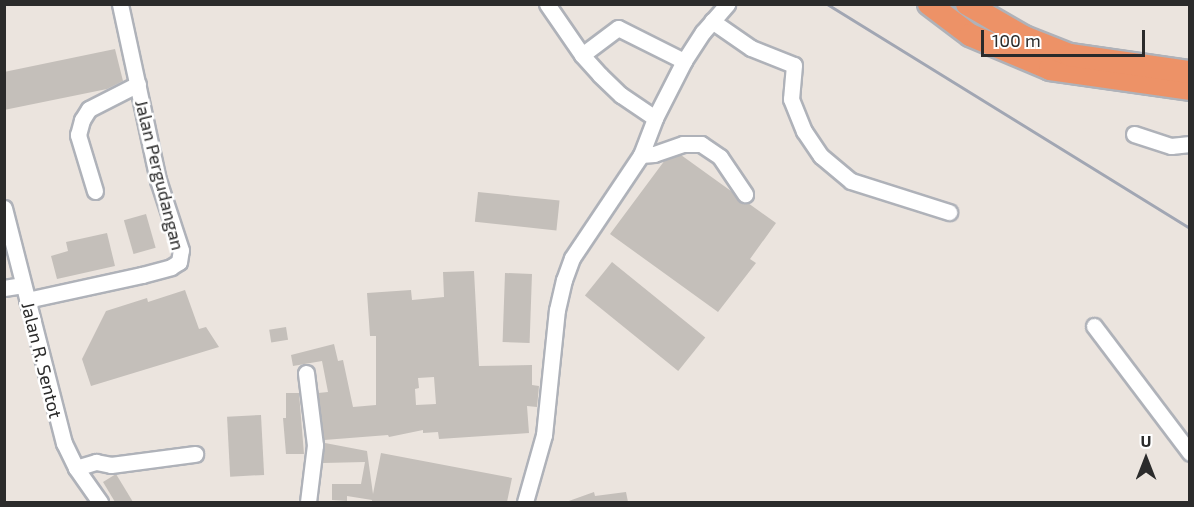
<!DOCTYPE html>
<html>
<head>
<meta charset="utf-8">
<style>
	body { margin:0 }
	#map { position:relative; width:1194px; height:507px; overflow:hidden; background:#ebe4de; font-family:"Exo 2",sans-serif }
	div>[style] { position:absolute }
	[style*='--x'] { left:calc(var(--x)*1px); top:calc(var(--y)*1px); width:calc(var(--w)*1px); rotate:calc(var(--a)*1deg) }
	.building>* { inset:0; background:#c4bfba; transform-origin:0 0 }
	.roads { filter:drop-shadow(2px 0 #afb2b9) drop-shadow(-2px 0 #afb2b9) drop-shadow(0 2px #afb2b9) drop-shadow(0 -2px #afb2b9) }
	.minor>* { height:15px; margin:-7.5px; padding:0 7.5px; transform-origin:7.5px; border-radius:7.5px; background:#fff }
	.highway>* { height:22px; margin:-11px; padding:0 11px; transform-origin:11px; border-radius:11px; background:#ed9267 }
	.rail>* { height:3px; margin:-1.5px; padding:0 1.5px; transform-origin:1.5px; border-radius:1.5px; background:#a1a6b3 }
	span { translate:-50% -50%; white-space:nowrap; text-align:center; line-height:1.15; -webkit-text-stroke:5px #fff; paint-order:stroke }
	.street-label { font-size:18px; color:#2b2b2b }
	.frame { position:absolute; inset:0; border:6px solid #2b2b2b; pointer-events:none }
	.north { position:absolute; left:1116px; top:429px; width:60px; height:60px; -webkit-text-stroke:4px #fff; paint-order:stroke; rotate:0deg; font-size:16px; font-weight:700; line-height:24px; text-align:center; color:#2b2b2b }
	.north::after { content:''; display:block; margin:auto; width:21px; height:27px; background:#2b2b2b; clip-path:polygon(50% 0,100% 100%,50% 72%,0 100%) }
	.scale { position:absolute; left:981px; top:30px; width:164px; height:27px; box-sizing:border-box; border:3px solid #2b2b2b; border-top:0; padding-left:8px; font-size:18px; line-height:21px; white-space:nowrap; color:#2b2b2b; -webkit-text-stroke:4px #fff; paint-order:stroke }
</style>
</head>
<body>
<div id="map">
	<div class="building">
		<div style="clip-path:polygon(115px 49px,123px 81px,107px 89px,4px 110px,4px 72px)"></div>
		<div style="clip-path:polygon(681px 155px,731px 191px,740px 202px,748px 203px,776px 223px,750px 259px,756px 263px,718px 312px,610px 234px,665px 160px)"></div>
		<div style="left:478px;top:192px;width:82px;height:30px;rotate:6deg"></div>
		<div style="left:146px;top:214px;width:35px;height:23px;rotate:74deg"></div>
		<div style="clip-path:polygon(107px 233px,115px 266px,57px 279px,51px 256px,68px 251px,66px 242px)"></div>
		<div style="left:612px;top:262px;width:120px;height:43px;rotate:39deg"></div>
		<div style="clip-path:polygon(evenodd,474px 271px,479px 366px,532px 365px,532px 385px,539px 386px,537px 407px,527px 406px,529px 433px,439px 439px,438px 432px,423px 433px,423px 430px,389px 437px,388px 435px,324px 440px,318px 393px,328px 392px,322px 361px,293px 366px,291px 355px,334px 344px,338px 361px,343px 360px,353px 407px,376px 405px,376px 336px,370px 336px,367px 293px,411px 290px,412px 300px,444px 297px,443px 272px,474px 271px,434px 377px,436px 404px,416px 405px,415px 389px,419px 388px,418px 378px,434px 377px)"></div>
		<div style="left:505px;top:273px;width:27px;height:69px;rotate:2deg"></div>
		<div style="clip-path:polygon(185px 290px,199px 329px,206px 327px,219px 347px,91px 386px,82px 359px,106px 311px,147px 298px,148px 302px)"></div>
		<div style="left:286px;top:327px;width:13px;height:17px;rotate:81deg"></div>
		<div style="clip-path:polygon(286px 393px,299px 393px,304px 454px,286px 454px,283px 418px,286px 418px)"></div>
		<div style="left:261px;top:415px;width:60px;height:34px;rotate:87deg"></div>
		<div style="clip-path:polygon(325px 443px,367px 451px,373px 494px,381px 453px,512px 478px,507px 502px,372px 502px,372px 500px,347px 496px,347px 501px,332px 500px,332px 484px,361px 484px,365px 462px,323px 463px)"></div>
		<div style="clip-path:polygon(116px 474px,133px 502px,115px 502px,103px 482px)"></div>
		<div style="clip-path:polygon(594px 492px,595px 496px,626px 492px,628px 502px,566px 502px)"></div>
	</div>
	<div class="roads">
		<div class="minor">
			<div style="--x:547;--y:4;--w:62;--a:55.5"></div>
			<div style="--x:582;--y:55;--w:27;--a:48"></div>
			<div style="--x:600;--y:75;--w:29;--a:44"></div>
			<div style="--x:621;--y:95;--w:41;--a:34.1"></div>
			<div style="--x:712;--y:21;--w:47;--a:34.7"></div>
			<div style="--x:751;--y:48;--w:46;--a:21.6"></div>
			<div style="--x:794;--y:65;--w:34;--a:95"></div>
			<div style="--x:791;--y:99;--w:35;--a:68"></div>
			<div style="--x:804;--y:131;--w:30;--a:56"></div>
			<div style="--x:821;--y:156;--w:39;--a:40"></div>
			<div style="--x:851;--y:181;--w:103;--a:17.6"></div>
			<div style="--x:582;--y:55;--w:45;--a:-36.9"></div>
			<div style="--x:618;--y:28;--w:74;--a:26.6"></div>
			<div style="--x:1134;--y:134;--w:39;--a:18"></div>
			<div style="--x:1171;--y:146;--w:19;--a:-6"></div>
			<div style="--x:641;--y:155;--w:13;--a:-4"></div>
			<div style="--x:654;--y:154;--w:31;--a:-19"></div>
			<div style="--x:683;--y:144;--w:18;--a:0"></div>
			<div style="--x:701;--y:144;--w:23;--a:34"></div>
			<div style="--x:720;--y:157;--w:45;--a:56"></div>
			<div style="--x:95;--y:191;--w:59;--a:-106.9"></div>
			<div style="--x:78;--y:135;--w:16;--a:-75"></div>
			<div style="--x:82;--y:120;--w:13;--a:-58"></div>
			<div style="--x:89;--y:109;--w:55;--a:-27"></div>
			<div style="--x:4;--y:208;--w:243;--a:75.7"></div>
			<div style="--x:64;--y:443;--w:28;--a:64"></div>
			<div style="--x:76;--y:468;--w:42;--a:54.8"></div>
			<div style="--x:4;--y:288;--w:19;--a:-9"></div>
			<div style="--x:27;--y:300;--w:118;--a:-12.3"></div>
			<div style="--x:142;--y:275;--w:30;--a:-15"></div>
			<div style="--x:171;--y:267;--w:9;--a:-32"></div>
			<div style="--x:179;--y:262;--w:12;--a:-81"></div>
			<div style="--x:181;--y:250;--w:74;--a:-108.2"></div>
			<div style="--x:158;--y:180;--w:180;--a:-102.2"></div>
			<div style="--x:1094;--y:326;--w:159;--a:52.9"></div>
			<div style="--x:306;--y:373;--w:73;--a:82.9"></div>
			<div style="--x:315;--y:445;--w:57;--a:97"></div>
			<div style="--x:76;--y:468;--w:21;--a:-17"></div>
			<div style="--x:96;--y:462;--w:15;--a:11"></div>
			<div style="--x:111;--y:465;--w:85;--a:-7.5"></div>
			<div style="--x:525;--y:502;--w:70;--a:-74.2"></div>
			<div style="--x:544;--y:435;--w:126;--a:-84.1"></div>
			<div style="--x:557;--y:310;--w:31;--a:-77"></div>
			<div style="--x:564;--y:280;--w:23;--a:-70"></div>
			<div style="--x:572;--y:258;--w:124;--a:-56.2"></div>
			<div style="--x:641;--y:155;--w:40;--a:-69"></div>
			<div style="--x:655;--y:118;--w:64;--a:-63"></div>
			<div style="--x:684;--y:61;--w:35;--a:-57"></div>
			<div style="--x:703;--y:32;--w:37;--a:-49"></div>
		</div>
		<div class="highway">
			<div style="--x:929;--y:4;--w:51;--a:37.1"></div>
			<div style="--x:970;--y:35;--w:87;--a:23"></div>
			<div style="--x:1050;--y:69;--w:141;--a:8.1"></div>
			<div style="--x:967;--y:4;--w:66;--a:30.1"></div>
			<div style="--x:1024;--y:37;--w:49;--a:21.4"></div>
			<div style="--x:1070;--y:55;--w:121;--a:8.1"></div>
		</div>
	</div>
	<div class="rail">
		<div style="--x:827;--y:4;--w:427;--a:31.7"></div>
	</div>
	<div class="street-label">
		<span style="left:160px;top:175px;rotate:76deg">Jalan Pergudangan</span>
		<span style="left:42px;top:360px;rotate:76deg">Jalan R. Sentot</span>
	</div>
	<div class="frame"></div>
	<div class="north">U</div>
	<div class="scale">100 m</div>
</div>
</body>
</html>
